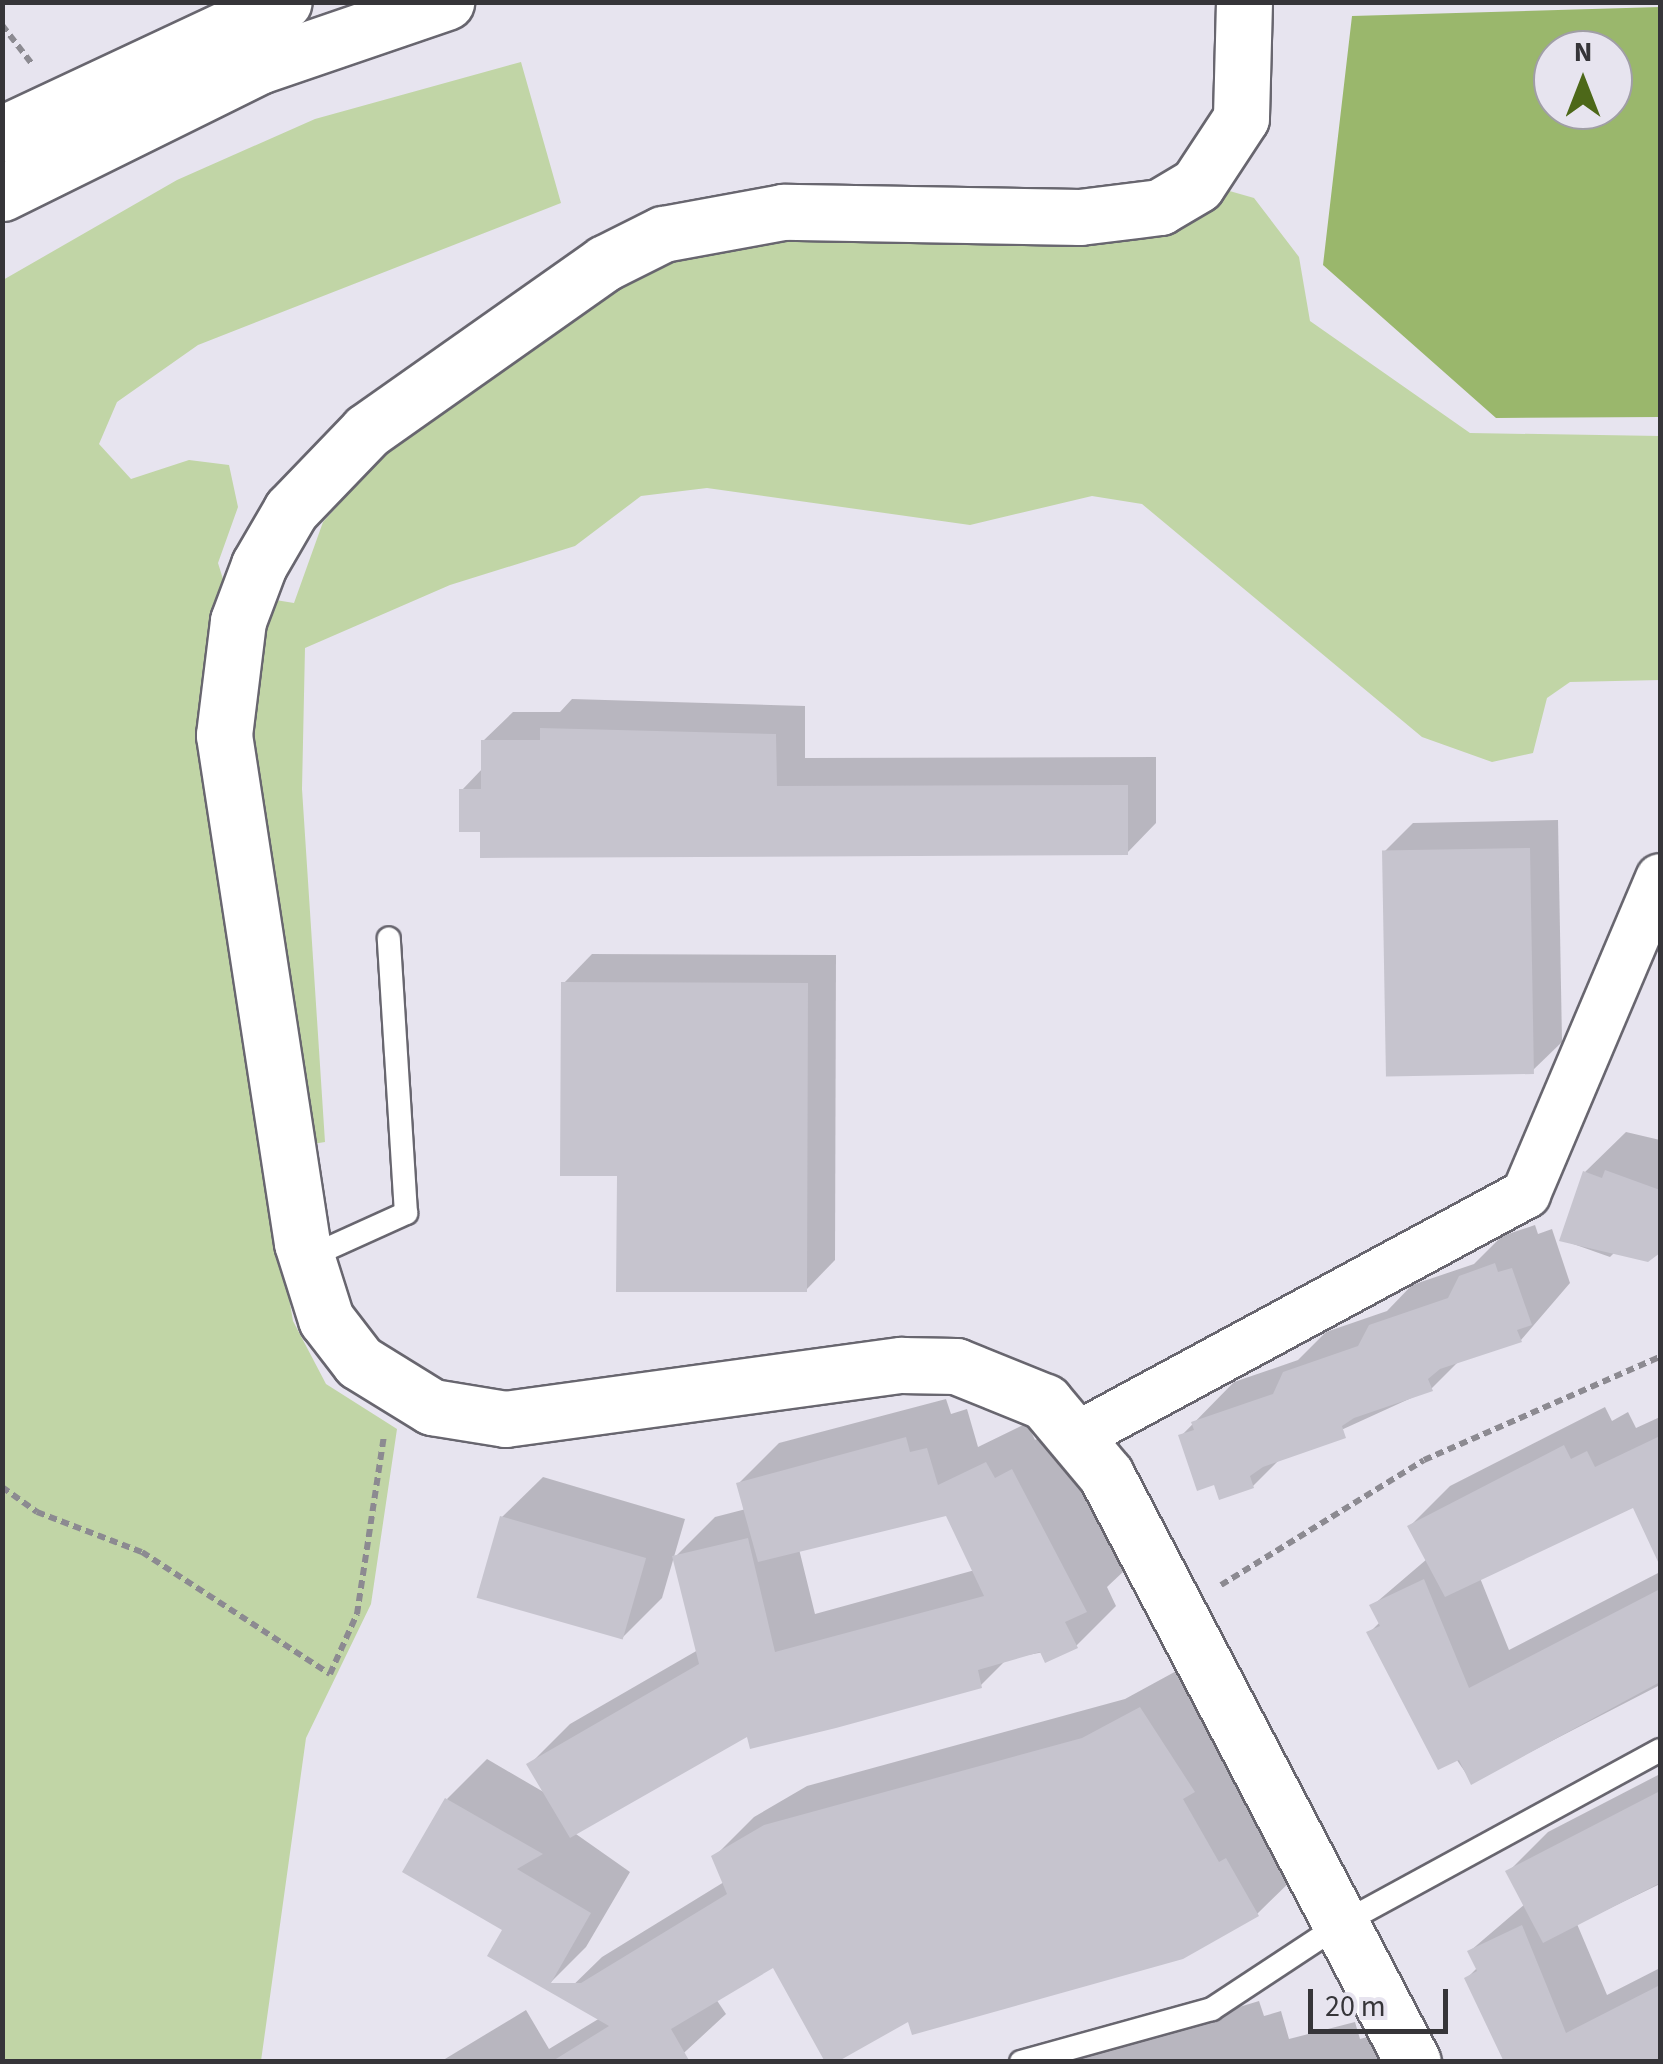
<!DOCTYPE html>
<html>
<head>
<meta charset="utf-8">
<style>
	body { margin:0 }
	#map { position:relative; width:1663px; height:2064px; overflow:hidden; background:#e7e4ef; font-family:"Source Sans 3",sans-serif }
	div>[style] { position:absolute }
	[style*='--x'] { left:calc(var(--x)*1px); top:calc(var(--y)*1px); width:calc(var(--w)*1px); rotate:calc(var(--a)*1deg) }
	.green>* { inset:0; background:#c1d5a6 }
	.water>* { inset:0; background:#9ab76c }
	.shadow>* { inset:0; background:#0003 }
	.building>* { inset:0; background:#c6c4ce; transform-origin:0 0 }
	.path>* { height:6px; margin-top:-3px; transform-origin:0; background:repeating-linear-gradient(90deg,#8c8a91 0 8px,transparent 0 13px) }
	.roads { filter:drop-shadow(2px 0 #68666f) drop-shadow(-2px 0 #68666f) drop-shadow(0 2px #68666f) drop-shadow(0 -2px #68666f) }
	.service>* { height:22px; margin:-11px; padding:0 11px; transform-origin:11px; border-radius:11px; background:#fff }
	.minor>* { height:48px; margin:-24px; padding:0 24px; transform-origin:24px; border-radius:24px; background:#fff }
	.tertiary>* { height:55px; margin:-27.5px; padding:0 27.5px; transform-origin:27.5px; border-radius:27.5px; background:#fff }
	span { translate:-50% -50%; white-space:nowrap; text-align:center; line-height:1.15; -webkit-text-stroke:10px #e7e4ef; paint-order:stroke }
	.frame { position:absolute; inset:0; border:5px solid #363539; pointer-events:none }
	.north { position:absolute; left:1533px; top:30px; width:100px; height:100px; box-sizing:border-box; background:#e7e4ef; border:2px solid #a09ea6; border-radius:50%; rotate:0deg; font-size:28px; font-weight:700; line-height:40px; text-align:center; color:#363539 }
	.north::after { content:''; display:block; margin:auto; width:35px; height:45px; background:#4d6819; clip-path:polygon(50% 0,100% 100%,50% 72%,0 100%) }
	.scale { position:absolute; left:1308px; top:1989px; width:140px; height:45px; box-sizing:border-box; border:5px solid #363539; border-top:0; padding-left:12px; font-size:30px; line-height:35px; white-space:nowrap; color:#363539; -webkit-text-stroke:8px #e7e4ef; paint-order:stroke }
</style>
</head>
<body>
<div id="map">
	<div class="green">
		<div style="clip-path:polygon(521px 62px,561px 203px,198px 345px,117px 402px,99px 444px,131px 479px,189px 460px,229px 465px,238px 507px,218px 563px,227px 592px,294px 603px,323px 522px,384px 454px,650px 258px,732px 232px,1226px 190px,1254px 198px,1299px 257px,1310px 321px,1470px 433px,1660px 436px,1660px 680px,1570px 682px,1547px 698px,1533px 753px,1492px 762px,1422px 737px,1142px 504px,1092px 496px,970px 525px,707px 488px,641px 496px,575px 546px,450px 585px,305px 648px,302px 789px,325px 1142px,264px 1152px,293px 1321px,326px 1384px,397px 1429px,371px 1604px,306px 1738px,261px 2061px,3px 2062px,3px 280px,177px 180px,315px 119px)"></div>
	</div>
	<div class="water">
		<div style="clip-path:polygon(evenodd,1660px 7px,1660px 417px,1496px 418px,1323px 265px,1352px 16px,1660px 7px,1553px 50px,1613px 50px,1613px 110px,1553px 110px,1553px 50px)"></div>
	</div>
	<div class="shadow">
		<div style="clip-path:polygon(572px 699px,805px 706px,805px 758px,1156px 757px,1156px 823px,1127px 853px,483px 829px,462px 790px,483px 768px,483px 741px,513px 712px,560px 712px)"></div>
		<div style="clip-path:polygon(1558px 820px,1562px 1042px,1532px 1071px,1384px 852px,1413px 823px)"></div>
		<div style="clip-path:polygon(592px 954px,836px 955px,835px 1260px,806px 1290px,563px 984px)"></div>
		<div style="clip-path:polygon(1626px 1132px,1660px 1140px,1660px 1251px,1618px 1249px,1610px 1257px,1562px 1240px,1585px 1172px)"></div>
		<div style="clip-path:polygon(1535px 1225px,1538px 1234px,1552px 1229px,1570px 1283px,1521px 1340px,1460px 1360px,1431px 1389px,1282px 1457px,1253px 1486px,1216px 1482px,1181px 1436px,1234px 1382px,1298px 1360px,1326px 1332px,1387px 1311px,1412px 1285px,1474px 1264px,1502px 1236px)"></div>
		<div style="clip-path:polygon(evenodd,946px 1399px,951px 1414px,967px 1409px,978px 1447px,1027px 1423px,1035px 1440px,1053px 1431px,1125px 1570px,1107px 1587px,1116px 1606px,1076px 1646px,1007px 1659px,981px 1685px,748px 1733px,566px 1827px,630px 1872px,586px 1947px,546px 1987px,505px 1929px,447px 1799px,487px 1759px,547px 1794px,529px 1765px,570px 1724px,698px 1650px,675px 1557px,715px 1517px,746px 1509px,739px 1483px,779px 1443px,946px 1399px,947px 1513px,975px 1570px,815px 1614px,799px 1549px,947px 1513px)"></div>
		<div style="clip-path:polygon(1605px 1407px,1612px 1421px,1628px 1412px,1636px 1428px,1660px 1417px,1660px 1560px,1634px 1504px,1480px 1578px,1509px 1650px,1660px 1572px,1660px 1685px,1472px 1782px,1369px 1633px,1380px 1622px,1372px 1606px,1427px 1559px,1410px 1526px,1450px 1486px)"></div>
		<div style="clip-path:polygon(543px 1477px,685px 1519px,662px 1598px,621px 1639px,502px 1517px)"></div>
		<div style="clip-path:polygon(1180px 1669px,1234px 1750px,1224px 1760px,1298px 1874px,1257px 1914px,910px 2018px,774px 1964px,716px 1999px,726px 2014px,674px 2062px,440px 2062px,526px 2010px,549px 2049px,600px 2018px,562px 1996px,602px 1957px,724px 1882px,714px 1857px,754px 1817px,807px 1786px,1125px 1699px)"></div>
		<div style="clip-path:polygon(1660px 1774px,1660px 1884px,1577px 1924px,1607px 1995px,1660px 1968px,1660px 2062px,1507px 2062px,1467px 1978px,1478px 1967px,1470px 1951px,1525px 1904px,1508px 1872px,1548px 1832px)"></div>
		<div style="clip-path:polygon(1259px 2001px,1264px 2016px,1281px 2011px,1289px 2039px,1355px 2022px,1360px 2039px,1378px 2034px,1386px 2062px,1058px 2062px)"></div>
	</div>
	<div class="building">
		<div style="clip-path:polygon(540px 728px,776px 734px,777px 786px,1128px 785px,1128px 855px,480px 858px,480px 832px,459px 832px,459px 789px,481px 789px,481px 740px,540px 740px)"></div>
		<div style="left:1530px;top:848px;width:226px;height:148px;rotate:89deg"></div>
		<div style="clip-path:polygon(561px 982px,808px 983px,807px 1292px,616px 1292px,617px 1176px,560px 1176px)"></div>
		<div style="clip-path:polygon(1605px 1170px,1660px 1190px,1660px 1253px,1648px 1262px,1559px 1241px,1583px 1171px,1602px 1178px)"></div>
		<div style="clip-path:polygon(1495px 1263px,1498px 1272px,1512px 1268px,1532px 1325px,1517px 1330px,1522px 1342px,1440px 1369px,1428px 1379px,1433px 1391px,1354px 1418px,1342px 1426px,1346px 1438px,1263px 1467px,1250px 1476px,1254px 1488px,1219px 1500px,1214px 1485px,1197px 1491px,1178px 1435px,1194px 1430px,1191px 1422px,1273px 1394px,1283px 1372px,1358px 1346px,1369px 1325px,1448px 1298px,1459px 1276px)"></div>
		<div style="clip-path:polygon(1660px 1436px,1660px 1566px,1633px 1508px,1445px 1597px,1407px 1526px,1564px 1445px,1571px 1459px,1587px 1451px,1595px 1467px)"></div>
		<div style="clip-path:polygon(906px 1437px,910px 1452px,927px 1448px,938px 1485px,986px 1462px,995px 1478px,1012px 1469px,1087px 1612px,1065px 1622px,1078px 1648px,1045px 1663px,1040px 1652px,978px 1670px,982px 1688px,836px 1728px,750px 1749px,747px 1737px,570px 1838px,526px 1764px,699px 1664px,672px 1556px,748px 1538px,775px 1652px,984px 1596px,946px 1516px,758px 1562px,736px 1483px)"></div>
		<div style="left:500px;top:1516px;width:152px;height:85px;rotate:16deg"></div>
		<div style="clip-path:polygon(1424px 1579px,1469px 1688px,1660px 1589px,1660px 1682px,1471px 1785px,1459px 1760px,1438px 1770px,1366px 1632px,1380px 1626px,1369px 1605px)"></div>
		<div style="clip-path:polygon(1140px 1707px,1195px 1792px,1183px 1799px,1219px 1862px,1226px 1858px,1259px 1916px,1183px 1959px,912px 2035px,908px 2022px,837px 2062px,825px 2062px,773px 1968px,671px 2029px,690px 2062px,551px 2062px,609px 2026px,487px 1956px,502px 1930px,402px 1872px,445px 1798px,543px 1854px,517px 1869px,591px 1913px,551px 1983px,581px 1983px,727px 1894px,711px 1856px,764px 1825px,1082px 1738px)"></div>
		<div style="clip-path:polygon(1660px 1791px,1660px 1883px,1543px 1943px,1505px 1871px)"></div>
		<div style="clip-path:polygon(1522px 1925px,1566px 2033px,1660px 1985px,1660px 2062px,1504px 2062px,1464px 1978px,1477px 1971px,1467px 1951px)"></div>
	</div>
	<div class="path">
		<div style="--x:2;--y:25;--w:49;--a:52.4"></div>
		<div style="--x:2;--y:1487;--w:43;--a:35.5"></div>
		<div style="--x:37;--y:1512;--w:112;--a:20.9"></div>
		<div style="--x:142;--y:1552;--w:224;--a:33"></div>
		<div style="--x:330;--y:1674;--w:66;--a:-65.8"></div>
		<div style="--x:357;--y:1614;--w:181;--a:-81.4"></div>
		<div style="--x:1221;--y:1585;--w:238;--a:-31.6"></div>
		<div style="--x:1424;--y:1460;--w:257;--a:-23.6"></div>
	</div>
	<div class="roads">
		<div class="service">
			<div style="--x:307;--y:1258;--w:109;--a:-24.4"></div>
			<div style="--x:406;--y:1213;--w:275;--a:-93.6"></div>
			<div style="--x:1021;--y:2062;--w:198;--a:-15.5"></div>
			<div style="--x:1212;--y:2009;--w:154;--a:-33.4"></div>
			<div style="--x:1341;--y:1924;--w:363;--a:-28.6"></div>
		</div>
		<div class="minor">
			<div style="--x:1081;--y:1434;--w:506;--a:-28.34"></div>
			<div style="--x:1526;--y:1194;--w:343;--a:-67"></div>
		</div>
		<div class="tertiary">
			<div style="--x:1244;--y:2;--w:116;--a:91.5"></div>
			<div style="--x:1241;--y:118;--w:80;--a:123.3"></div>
			<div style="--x:1197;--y:185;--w:43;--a:149.3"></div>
			<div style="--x:1160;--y:207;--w:81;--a:172.9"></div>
			<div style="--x:1080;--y:217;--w:297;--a:-179"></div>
			<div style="--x:783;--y:212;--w:122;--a:169.6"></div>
			<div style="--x:663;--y:234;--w:65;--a:153.4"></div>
			<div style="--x:605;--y:263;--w:291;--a:144.8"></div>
			<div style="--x:367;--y:431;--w:110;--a:133.9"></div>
			<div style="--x:291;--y:510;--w:64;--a:120.2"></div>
			<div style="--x:259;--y:565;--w:60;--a:110.6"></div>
			<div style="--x:238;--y:621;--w:115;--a:97"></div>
			<div style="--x:224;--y:735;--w:514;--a:81.27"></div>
			<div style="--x:302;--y:1243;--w:80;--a:72.5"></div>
			<div style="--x:326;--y:1319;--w:54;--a:52.5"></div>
			<div style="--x:359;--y:1362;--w:86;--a:31.7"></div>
			<div style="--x:432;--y:1407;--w:74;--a:9.3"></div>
			<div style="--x:505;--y:1419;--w:400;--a:-7.8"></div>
			<div style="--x:901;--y:1365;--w:55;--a:1"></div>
			<div style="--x:956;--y:1366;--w:96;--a:22"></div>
			<div style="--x:1045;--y:1402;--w:95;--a:50.1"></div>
			<div style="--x:1106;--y:1475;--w:662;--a:62.39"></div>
			<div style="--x:2;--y:134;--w:311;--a:-25.1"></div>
			<div style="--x:2;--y:193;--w:287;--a:-26.3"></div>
			<div style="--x:259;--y:66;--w:198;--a:-18.9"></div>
		</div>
	</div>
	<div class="frame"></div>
	<div class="north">N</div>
	<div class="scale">20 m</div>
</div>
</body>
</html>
